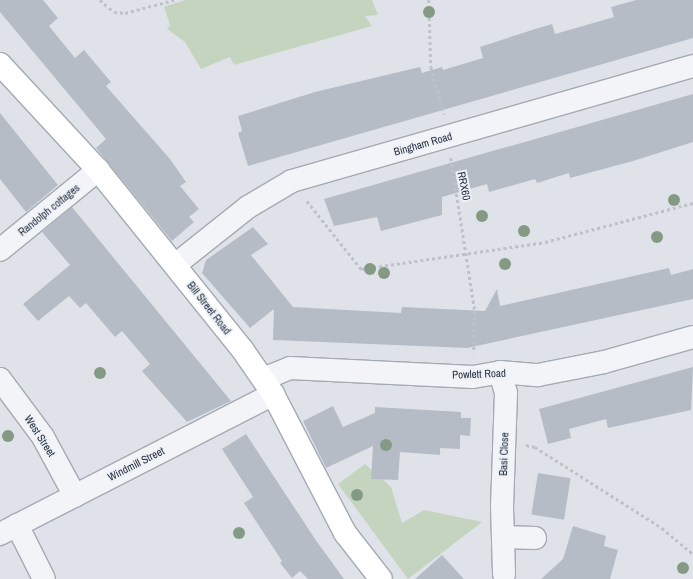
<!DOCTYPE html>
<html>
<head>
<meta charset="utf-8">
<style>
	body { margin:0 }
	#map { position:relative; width:693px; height:579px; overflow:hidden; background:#dfe3e9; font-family:"Archivo Narrow",sans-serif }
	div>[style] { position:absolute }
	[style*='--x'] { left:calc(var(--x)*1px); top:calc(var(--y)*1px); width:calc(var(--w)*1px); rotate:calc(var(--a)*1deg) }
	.green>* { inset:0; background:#c4d4bf }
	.building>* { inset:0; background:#b6bcc6; transform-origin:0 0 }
	.path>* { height:2.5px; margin-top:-1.25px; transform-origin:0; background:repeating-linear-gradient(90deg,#bdc1c8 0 3px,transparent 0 6px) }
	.roads { filter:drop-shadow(1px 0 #a4aab3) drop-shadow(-1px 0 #a4aab3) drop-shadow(0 1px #a4aab3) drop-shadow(0 -1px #a4aab3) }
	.minor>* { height:22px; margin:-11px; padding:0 11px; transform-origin:11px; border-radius:11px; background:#f2f4f7 }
	.major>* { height:22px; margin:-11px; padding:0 11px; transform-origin:11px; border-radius:11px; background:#fff }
	.trees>* { width:12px; height:12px; margin:-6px; border-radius:50%; background:#849a85 }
	span { translate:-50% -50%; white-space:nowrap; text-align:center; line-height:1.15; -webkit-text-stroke:4px #eef2f7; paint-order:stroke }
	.street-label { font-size:11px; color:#273041 }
</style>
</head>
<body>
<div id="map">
	<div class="green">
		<div style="clip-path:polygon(185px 0,372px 0,378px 15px,365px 16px,372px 26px,234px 65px,230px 57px,201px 69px,185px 42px,167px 29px,170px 25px,164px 7px)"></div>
		<div style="clip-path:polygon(365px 464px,391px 487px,402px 523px,424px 510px,482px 522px,408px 579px,338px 484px)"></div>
	</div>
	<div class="building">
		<div style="clip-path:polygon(0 0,43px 0,58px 18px,49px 26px,75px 58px,84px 50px,111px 82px,106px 86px,170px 159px,186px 182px,180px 186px,199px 209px,189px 217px,194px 222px,172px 241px,96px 148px,106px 139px,0 12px)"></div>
		<div style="clip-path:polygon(636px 0,693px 0,693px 38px,248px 166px,238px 133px,242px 131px,238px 116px,315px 92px,420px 67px,422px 73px,442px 67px,443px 70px,483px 58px,480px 47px,532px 30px,552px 24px,555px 34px,614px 17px,611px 7px)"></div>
		<div style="clip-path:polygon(693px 94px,693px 142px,633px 161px,570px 178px,569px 173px,537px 183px,535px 179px,489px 192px,487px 184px,442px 197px,442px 215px,381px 231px,377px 217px,334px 226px,324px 199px)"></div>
		<div style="clip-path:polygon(0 113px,58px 185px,26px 212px,0 179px)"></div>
		<div style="clip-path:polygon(72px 207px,231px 401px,187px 422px,142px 371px,150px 364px,122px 331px,115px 337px,86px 303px,80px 308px,69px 296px,38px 321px,23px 304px,70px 265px,42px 232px)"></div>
		<div style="clip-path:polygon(253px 227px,268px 244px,251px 255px,293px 307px,401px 313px,402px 307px,485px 311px,497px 289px,500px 306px,669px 268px,671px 275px,693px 269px,693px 299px,467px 348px,273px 340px,274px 309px,250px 328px,202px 273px,206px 260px)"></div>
		<div style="clip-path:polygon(693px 367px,691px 410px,608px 428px,606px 419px,569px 429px,571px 438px,548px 444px,539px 409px)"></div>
		<div style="clip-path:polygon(333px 406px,343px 427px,375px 413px,375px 407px,461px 412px,461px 418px,471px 418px,470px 436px,460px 435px,460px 449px,440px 448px,440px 455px,400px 452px,398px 480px,371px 479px,373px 446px,326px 468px,303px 421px)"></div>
		<div style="clip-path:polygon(246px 434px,315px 539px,344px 579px,308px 579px,300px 571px,292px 578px,280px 563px,282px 561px,244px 503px,253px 497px,222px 449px)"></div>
		<div style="left:538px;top:473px;width:33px;height:42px;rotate:9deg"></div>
		<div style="clip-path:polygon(573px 526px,606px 536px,604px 546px,618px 550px,610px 579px,541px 579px,563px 559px)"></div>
		<div style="clip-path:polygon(442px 555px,464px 579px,415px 579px)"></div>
	</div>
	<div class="path">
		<div style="--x:100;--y:0;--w:18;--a:41"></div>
		<div style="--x:114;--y:12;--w:11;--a:5"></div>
		<div style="--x:125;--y:13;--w:51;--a:-14.9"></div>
		<div style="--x:429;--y:0;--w:67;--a:88.3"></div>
		<div style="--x:431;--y:67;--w:49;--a:74.5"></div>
		<div style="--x:451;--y:158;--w:155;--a:81.1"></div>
		<div style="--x:475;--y:311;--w:42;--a:91.4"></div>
		<div style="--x:307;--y:201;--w:87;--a:51.5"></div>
		<div style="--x:361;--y:269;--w:186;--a:-8.3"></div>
		<div style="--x:545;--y:242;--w:153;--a:-14.8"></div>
		<div style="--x:526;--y:445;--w:9;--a:13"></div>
		<div style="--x:535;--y:447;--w:151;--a:32.5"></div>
		<div style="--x:662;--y:528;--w:40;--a:40"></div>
	</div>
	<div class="roads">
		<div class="minor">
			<div style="--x:0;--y:250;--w:127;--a:-39.2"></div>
			<div style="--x:175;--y:265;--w:93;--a:-38.5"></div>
			<div style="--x:248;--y:207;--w:51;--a:-30.6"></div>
			<div style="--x:292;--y:181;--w:417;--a:-16"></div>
			<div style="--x:500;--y:372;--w:22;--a:74"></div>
			<div style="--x:506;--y:393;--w:113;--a:92"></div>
			<div style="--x:502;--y:506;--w:68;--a:88.3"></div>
			<div style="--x:0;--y:379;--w:72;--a:53.4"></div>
			<div style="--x:43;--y:437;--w:67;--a:61.5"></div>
			<div style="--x:263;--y:379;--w:29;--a:-22"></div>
			<div style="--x:290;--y:368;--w:183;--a:2.8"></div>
			<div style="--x:473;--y:377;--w:27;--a:-10"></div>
			<div style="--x:500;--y:372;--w:38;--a:5"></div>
			<div style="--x:538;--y:375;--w:67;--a:-11.1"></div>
			<div style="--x:604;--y:362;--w:92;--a:-15.7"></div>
			<div style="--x:17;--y:525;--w:60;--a:63.4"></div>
			<div style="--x:0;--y:534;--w:307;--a:-27.1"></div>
			<div style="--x:503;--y:537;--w:32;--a:2"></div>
		</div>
		<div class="major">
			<div style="--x:0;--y:64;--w:144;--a:47.2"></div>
			<div style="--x:98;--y:170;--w:230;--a:51.2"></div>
			<div style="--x:242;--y:349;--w:55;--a:55.4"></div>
			<div style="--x:273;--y:394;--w:157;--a:62.6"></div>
			<div style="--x:345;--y:533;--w:58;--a:52"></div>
		</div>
	</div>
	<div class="trees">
		<div style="left:429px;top:12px"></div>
		<div style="left:674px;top:200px"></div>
		<div style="left:482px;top:216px"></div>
		<div style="left:524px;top:231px"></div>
		<div style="left:657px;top:237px"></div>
		<div style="left:505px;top:264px"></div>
		<div style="left:370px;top:269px"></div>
		<div style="left:384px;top:273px"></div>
		<div style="left:100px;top:373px"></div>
		<div style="left:8px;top:436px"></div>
		<div style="left:386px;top:445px"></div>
		<div style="left:357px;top:495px"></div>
		<div style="left:239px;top:533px"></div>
		<div style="left:683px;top:568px"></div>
	</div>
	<div class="street-label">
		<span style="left:423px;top:144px;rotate:-16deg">Bingham Road</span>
		<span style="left:464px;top:186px;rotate:79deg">RRX60</span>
		<span style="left:49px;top:210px;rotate:-39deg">Randolph cottages</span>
		<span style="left:209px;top:308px;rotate:52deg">Bill Street Road</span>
		<span style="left:479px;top:374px;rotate:-2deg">Powlett Road</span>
		<span style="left:40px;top:436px;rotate:57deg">West Street</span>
		<span style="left:504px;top:454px;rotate:-88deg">Basi Close</span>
		<span style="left:136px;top:464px;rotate:-27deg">Windmill Street</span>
	</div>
</div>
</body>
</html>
